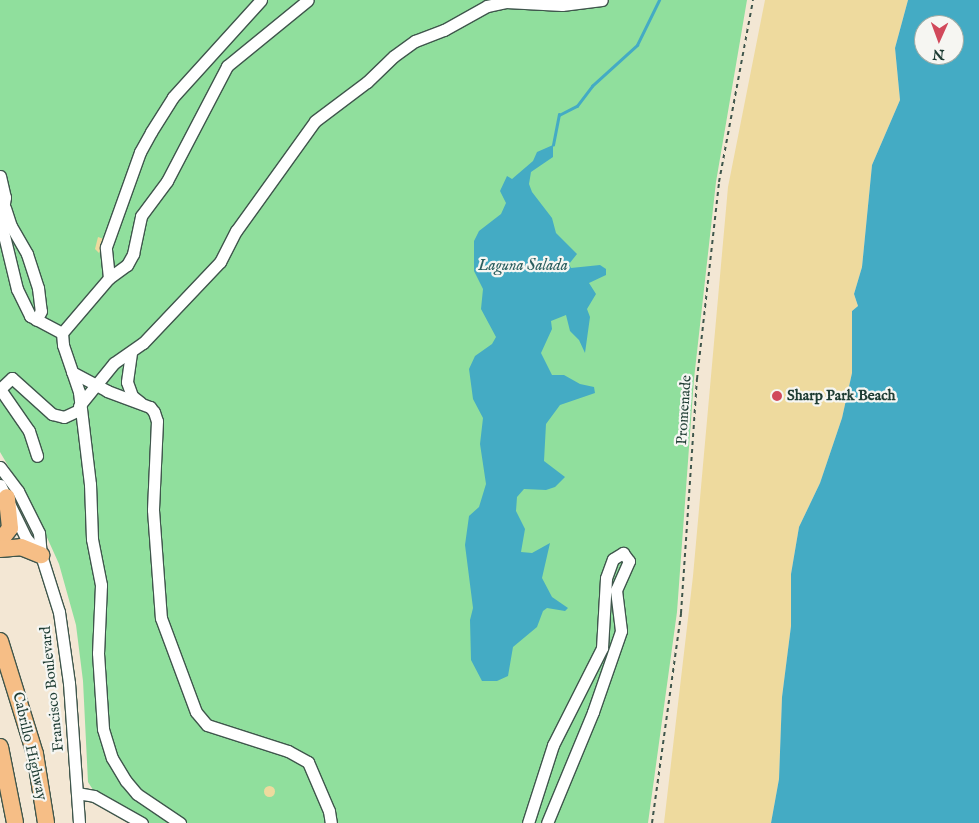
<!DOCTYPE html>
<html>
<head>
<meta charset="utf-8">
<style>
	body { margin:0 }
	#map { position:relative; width:979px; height:823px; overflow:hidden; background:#f3e7d4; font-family:"IM FELL English",serif }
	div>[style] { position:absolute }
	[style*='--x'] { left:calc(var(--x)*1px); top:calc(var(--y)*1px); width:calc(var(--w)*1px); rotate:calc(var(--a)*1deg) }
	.green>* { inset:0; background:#90df9d }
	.sand>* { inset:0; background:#eeda9e }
	.round { border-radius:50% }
	.water>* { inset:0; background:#44abc4 }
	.stream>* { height:2.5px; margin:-1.25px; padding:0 1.25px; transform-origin:1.25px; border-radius:1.25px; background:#44abc4 }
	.path>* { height:2px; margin-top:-1px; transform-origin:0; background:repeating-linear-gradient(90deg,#3f564c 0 4px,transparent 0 8px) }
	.roads { filter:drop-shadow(1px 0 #3f564c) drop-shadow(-1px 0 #3f564c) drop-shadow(0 1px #3f564c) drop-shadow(0 -1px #3f564c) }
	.minor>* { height:11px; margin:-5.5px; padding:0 5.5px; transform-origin:5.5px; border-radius:5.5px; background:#fff }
	.highway>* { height:16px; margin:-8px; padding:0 8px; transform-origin:8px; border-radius:8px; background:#f6be86 }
	.dots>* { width:14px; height:14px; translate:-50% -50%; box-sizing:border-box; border:2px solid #f6f6f2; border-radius:50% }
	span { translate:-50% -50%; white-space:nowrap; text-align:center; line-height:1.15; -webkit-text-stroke:4.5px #f6f6f2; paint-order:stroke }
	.poi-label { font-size:15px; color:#1f3d34; font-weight:700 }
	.left { translate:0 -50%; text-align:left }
	.street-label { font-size:15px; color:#1f3d34 }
	.water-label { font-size:16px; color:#2a5e5f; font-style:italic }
	.north { position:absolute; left:914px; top:15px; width:50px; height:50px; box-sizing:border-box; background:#f6f6f2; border:1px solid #a0aca6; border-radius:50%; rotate:182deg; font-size:14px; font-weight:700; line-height:20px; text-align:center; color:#1f3d34 }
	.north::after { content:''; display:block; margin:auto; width:18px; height:22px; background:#d1495b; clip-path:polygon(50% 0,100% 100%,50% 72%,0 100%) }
</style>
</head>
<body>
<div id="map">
	<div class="green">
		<div style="clip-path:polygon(0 0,747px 0,716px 182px,694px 379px,677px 612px,648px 823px,149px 823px,95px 793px,88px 782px,83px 681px,76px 625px,59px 564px,36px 513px,0 452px)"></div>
	</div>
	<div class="sand">
		<div style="clip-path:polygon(765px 0,908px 0,895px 48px,900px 100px,872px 165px,862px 267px,854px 294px,858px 306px,852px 311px,852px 373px,842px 418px,820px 483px,799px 527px,791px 574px,791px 626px,782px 697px,779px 779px,771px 823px,664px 823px,693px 576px,728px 187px)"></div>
		<div style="clip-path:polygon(98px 237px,104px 239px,99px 253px,95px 249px)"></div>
		<div class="round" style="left:263.5px;top:785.5px;width:11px;height:11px"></div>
	</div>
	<div class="water">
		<div style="clip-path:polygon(evenodd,908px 0,979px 0,979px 823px,771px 823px,779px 779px,782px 697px,791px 626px,791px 574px,799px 527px,820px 483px,842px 418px,852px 373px,852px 311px,858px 306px,854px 294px,862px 267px,872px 165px,900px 100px,895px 48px,908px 0,924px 25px,954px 25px,954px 55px,924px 55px,924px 25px)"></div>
		<div style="clip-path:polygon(553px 145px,553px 157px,531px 172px,529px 184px,532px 192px,552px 218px,556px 233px,577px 254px,569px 264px,571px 268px,600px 265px,606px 269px,606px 275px,589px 283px,596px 294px,587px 309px,590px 317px,585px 353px,579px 340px,570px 331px,566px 315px,551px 321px,552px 329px,541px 353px,552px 375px,564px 375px,580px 384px,594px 387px,595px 393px,560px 405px,546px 424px,544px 461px,565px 477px,555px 487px,546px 490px,524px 489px,517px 497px,516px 511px,525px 529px,521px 552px,532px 553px,550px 543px,542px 578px,552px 597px,568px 608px,565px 611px,547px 608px,543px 611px,537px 627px,513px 647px,508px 676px,497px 681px,482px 681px,471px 660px,470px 620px,473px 608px,465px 545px,469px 516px,479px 507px,486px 484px,480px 444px,483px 418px,473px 399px,469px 369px,475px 356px,492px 344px,496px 337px,481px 309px,483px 289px,474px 271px,474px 241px,479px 231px,501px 214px,506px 203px,500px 191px,507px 176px,512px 179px,533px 161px,537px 152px)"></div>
	</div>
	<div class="stream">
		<div style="--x:553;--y:145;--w:31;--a:-79"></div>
		<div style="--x:559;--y:115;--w:20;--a:-27"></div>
		<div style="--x:577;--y:106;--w:25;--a:-53"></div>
		<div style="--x:592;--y:86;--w:61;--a:-42.3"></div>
		<div style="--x:637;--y:45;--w:50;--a:-63.9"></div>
	</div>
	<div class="path">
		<div style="--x:652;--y:823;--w:212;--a:-82.1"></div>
		<div style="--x:681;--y:613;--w:235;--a:-86.1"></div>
		<div style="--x:697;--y:379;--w:198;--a:-83.6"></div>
		<div style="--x:719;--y:182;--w:185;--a:-79.4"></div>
	</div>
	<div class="roads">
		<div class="minor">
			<div style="--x:0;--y:176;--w:22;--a:77"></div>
			<div style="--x:5;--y:197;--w:26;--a:99"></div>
			<div style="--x:1;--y:223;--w:68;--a:76.4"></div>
			<div style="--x:17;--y:289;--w:30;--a:64"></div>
			<div style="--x:30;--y:316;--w:36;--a:28"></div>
			<div style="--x:62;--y:333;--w:72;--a:-49.5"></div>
			<div style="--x:109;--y:278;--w:31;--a:-96"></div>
			<div style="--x:106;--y:247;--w:101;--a:-70.3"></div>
			<div style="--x:140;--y:152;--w:23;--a:-61"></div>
			<div style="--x:151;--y:132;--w:41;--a:-57.8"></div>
			<div style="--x:173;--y:97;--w:131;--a:-47.8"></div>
			<div style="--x:5;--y:208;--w:19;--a:72"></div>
			<div style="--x:11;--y:226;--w:32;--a:60"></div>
			<div style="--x:27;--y:254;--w:36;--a:72"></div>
			<div style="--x:38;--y:288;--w:23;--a:83"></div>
			<div style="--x:41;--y:311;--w:10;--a:119"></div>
			<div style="--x:109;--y:278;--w:22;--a:-36"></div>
			<div style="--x:127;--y:265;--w:13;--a:-61"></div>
			<div style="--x:133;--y:254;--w:39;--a:-78"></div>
			<div style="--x:141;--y:216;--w:44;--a:-53.4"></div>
			<div style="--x:167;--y:181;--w:130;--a:-62.4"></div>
			<div style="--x:227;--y:66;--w:104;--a:-39.2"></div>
			<div style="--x:62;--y:333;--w:12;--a:85"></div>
			<div style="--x:63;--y:345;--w:50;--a:71.2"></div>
			<div style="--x:79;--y:392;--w:93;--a:83.2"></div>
			<div style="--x:90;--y:484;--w:55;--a:87.9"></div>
			<div style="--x:92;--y:539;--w:47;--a:78.9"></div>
			<div style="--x:101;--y:585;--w:68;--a:92.5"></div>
			<div style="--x:98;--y:653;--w:76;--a:86.2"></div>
			<div style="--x:103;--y:729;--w:30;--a:73"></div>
			<div style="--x:112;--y:758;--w:27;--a:59"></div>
			<div style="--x:126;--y:781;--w:17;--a:50"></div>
			<div style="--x:137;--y:794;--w:52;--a:34"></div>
			<div style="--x:131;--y:353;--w:29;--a:98"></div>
			<div style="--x:127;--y:382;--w:15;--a:70"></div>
			<div style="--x:132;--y:396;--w:10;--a:37"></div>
			<div style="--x:72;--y:372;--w:40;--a:28"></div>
			<div style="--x:107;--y:391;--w:46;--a:20.4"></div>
			<div style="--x:150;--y:407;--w:6;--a:51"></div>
			<div style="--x:154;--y:412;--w:9;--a:72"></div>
			<div style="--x:157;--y:421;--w:89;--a:92.6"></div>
			<div style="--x:153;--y:510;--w:108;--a:85.8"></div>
			<div style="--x:161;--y:618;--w:100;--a:69.6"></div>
			<div style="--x:196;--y:712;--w:17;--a:50"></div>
			<div style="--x:207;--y:725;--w:85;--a:17.8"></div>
			<div style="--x:288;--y:751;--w:23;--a:29"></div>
			<div style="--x:308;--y:762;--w:53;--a:66.8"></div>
			<div style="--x:329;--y:811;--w:12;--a:81"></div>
			<div style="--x:0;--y:389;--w:16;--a:-43"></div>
			<div style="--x:12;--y:378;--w:54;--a:42"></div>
			<div style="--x:52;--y:414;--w:12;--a:14"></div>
			<div style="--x:64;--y:417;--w:17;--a:-25"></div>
			<div style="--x:0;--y:389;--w:51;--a:55.4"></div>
			<div style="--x:29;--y:431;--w:26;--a:72"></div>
			<div style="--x:79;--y:406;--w:55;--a:-50.9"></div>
			<div style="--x:114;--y:363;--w:35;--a:-35"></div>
			<div style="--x:143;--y:343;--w:112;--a:-46.5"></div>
			<div style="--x:220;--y:262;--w:35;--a:-63"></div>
			<div style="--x:236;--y:231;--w:135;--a:-54.3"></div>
			<div style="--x:315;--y:121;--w:65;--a:-36.9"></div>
			<div style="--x:367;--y:82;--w:37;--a:-44"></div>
			<div style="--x:394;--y:56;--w:26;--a:-36"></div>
			<div style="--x:415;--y:41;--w:31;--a:-21"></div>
			<div style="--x:444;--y:30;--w:49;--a:-29.2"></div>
			<div style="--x:487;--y:6;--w:19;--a:-12"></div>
			<div style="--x:506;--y:2;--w:56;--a:3.1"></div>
			<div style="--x:562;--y:5;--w:40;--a:-7.1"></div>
			<div style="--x:0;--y:467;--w:30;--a:53"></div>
			<div style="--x:18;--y:491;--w:47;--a:63.4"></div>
			<div style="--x:39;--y:533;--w:22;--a:85"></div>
			<div style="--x:41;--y:555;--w:60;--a:72.5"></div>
			<div style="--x:59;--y:612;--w:72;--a:82"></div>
			<div style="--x:69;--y:683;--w:140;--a:85.9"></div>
			<div style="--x:0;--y:485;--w:59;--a:63.9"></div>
			<div style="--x:26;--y:538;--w:18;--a:49"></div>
			<div style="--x:77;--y:793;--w:17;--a:10"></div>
			<div style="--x:94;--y:796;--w:55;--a:29.4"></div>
			<div style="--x:528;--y:823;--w:82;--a:-72.2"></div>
			<div style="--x:553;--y:745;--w:109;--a:-63.2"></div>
			<div style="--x:602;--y:648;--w:70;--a:-86.7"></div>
			<div style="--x:606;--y:578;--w:20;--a:-70"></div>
			<div style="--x:613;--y:559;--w:12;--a:-31"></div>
			<div style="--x:623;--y:553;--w:10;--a:53"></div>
			<div style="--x:629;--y:561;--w:32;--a:114"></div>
			<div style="--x:616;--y:590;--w:41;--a:83"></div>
			<div style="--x:621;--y:631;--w:86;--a:109.1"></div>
			<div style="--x:593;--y:712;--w:120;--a:112.5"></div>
		</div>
		<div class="highway">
			<div style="--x:0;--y:541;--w:16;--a:-52"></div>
			<div style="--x:10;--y:528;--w:31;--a:-96"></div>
			<div style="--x:0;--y:549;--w:21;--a:-5"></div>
			<div style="--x:21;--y:547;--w:22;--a:22"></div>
			<div style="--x:0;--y:641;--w:118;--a:72.8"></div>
			<div style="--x:35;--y:754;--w:70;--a:80.9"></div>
			<div style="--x:0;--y:747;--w:77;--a:78.8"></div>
		</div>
	</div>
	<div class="dots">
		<div style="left:777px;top:396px;background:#d1495b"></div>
	</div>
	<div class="poi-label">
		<span class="left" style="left:787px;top:396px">Sharp Park Beach</span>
	</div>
	<div class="street-label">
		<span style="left:684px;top:410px;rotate:-86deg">Promenade</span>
		<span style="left:52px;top:689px;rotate:-96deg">Francisco Boulevard</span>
		<span style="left:30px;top:746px;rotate:77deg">Cabrillo Highway</span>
	</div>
	<div class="water-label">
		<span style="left:523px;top:266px">Laguna Salada</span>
	</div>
	<div class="north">N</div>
</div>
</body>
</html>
